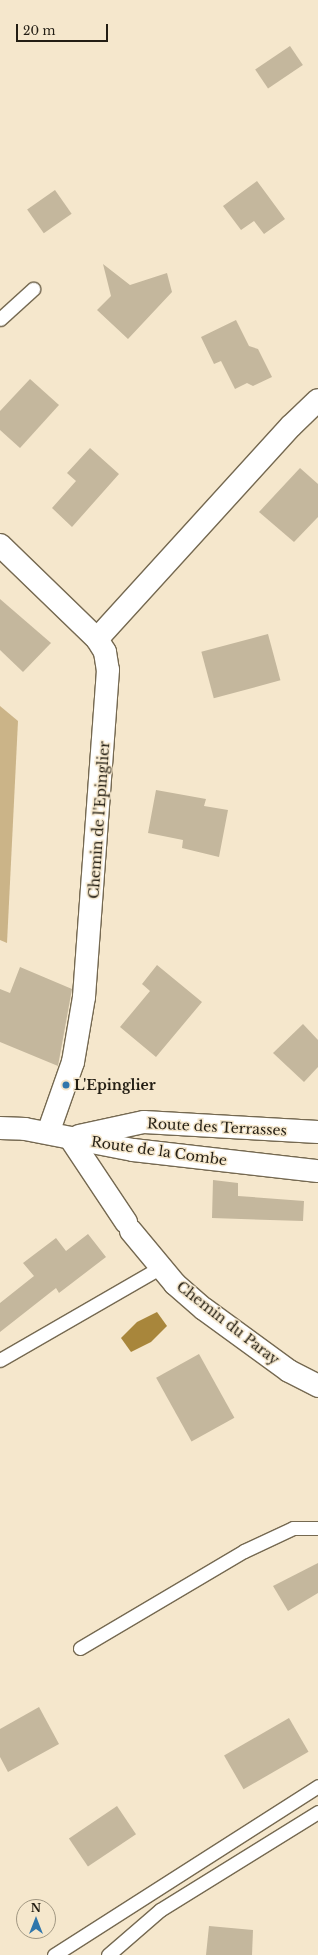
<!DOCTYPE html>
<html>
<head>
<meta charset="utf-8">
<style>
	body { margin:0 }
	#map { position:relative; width:318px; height:1955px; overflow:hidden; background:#f5e7cc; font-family:"Libre Baskerville",serif }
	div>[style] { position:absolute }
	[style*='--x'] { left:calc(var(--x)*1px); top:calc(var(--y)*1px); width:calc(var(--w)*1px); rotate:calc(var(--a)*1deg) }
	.green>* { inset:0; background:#cbb488 }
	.water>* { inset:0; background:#a8863b }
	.building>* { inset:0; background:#c4b79d; transform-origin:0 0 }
	.roads { filter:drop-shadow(1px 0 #756951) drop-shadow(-1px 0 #756951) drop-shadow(0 1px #756951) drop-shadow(0 -1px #756951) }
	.service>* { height:13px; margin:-6.5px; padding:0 6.5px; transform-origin:6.5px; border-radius:6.5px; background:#fff }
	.minor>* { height:22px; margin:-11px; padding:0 11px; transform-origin:11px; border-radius:11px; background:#fff }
	.tertiary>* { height:22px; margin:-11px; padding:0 11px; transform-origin:11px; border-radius:11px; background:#fff }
	.dots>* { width:11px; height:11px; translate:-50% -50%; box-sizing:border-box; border:2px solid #f5e7cc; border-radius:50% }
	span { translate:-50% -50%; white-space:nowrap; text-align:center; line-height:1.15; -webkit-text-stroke:3px #f5e7cc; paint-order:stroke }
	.street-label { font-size:14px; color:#231e14 }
	.poi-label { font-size:14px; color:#231e14; font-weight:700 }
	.left { translate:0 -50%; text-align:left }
	.north { position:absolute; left:16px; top:1899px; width:40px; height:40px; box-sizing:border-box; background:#f5e7cc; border:1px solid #a19782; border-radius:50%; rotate:0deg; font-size:11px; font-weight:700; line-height:16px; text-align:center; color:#231e14 }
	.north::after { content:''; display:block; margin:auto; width:14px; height:18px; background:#3076ab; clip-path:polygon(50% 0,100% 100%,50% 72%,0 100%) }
	.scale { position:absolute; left:16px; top:24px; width:92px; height:18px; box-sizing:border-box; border:2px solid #231e14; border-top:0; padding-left:5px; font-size:12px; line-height:14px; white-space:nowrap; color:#231e14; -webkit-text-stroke:3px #f5e7cc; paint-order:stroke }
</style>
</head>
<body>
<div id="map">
	<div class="green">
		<div style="clip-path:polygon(0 706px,18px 721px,7px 943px,0 940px)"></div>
	</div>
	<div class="water">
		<div style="clip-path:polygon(157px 1312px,167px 1326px,151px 1342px,131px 1352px,121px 1338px,137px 1322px)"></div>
	</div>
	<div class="building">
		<div style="left:290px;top:46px;width:23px;height:42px;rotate:56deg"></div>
		<div style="clip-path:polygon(257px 181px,285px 219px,264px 234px,254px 221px,241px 230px,223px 206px)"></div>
		<div style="left:55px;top:190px;width:29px;height:34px;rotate:55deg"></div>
		<div style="clip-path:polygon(103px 264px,130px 285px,167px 273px,172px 292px,128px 339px,97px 310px,111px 296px)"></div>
		<div style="clip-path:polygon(236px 320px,249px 346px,258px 349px,272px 377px,253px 386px,247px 383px,235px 389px,221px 361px,214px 364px,201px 337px)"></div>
		<div style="clip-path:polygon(30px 379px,59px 405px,20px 448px,0 430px,0 411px)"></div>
		<div style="clip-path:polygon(90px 448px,119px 474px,72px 527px,52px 508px,76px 481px,67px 473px)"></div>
		<div style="clip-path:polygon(300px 468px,318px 484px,318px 517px,294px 542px,259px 512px)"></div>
		<div style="clip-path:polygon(0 599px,51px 643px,23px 672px,0 650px)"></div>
		<div style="left:268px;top:634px;width:48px;height:69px;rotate:75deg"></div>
		<div style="clip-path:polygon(156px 790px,206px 799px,204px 806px,228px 810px,219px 857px,182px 848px,183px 840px,148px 833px)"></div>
		<div style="clip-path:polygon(157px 965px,202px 1002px,156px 1057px,120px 1027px,150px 991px,142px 984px)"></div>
		<div style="clip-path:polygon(20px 967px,72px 989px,58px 1066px,0 1042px,0 989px,10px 993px)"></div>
		<div style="clip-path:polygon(303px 1024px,318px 1040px,318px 1067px,304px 1082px,273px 1053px)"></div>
		<div style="clip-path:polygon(213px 1180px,238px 1183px,238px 1196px,304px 1201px,303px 1221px,212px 1218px)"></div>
		<div style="clip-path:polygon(88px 1234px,106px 1257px,59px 1293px,56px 1288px,0 1332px,0 1303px,34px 1276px,23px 1263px,56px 1238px,66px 1251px)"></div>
		<div style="left:199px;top:1354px;width:73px;height:49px;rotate:61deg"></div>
		<div style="clip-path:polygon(318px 1563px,318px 1593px,288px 1611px,273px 1586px)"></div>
		<div style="clip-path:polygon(39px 1707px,59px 1744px,8px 1772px,0 1757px,0 1729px)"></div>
		<div style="left:289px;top:1718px;width:39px;height:75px;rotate:60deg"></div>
		<div style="left:117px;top:1806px;width:34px;height:58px;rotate:56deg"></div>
		<div style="clip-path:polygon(209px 1926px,253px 1930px,252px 1955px,206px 1955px)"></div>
	</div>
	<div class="roads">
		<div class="service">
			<div style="--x:0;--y:319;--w:45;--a:-42.3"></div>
			<div style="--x:0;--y:1360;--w:186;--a:-30"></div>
			<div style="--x:80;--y:1648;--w:191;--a:-30.6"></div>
			<div style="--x:244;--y:1551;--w:54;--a:-25.1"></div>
			<div style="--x:293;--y:1528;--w:25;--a:0"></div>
			<div style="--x:54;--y:1955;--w:313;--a:-32.6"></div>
			<div style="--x:108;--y:1955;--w:69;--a:-40.9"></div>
			<div style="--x:160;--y:1910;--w:186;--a:-31.8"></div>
		</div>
		<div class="minor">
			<div style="--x:0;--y:545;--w:135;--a:44.1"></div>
			<div style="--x:97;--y:639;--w:15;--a:58"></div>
			<div style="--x:105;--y:652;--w:18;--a:81"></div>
			<div style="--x:108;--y:670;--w:328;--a:94.2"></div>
			<div style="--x:84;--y:997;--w:66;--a:99.6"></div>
			<div style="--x:73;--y:1062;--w:75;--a:109.4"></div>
			<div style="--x:97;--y:639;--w:288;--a:-47.7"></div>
			<div style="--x:291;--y:426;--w:37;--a:-44"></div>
			<div style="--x:70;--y:1138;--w:101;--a:56.3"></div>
			<div style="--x:131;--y:1231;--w:69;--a:50.3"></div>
			<div style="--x:175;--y:1284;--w:38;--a:41"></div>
			<div style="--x:204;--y:1309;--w:105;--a:36.1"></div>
			<div style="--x:289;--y:1371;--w:33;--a:27"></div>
		</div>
		<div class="tertiary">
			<div style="--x:0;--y:1128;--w:25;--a:2"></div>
			<div style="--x:25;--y:1129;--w:110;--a:11"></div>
			<div style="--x:133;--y:1150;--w:186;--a:6.5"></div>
			<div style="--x:79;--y:1136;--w:66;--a:-12.2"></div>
			<div style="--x:144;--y:1122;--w:174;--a:3.3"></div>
		</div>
	</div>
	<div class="dots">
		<div style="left:66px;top:1085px;background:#3076ab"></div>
	</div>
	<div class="street-label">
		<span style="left:99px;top:820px;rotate:-86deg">Chemin de l'Epinglier</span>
		<span style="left:217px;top:1127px;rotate:3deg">Route des Terrasses</span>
		<span style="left:159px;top:1151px;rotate:8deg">Route de la Combe</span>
		<span style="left:228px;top:1323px;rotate:38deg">Chemin du Paray</span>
	</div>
	<div class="poi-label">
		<span class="left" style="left:74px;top:1085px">L'Epinglier</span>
	</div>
	<div class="north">N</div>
	<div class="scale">20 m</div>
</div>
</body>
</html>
